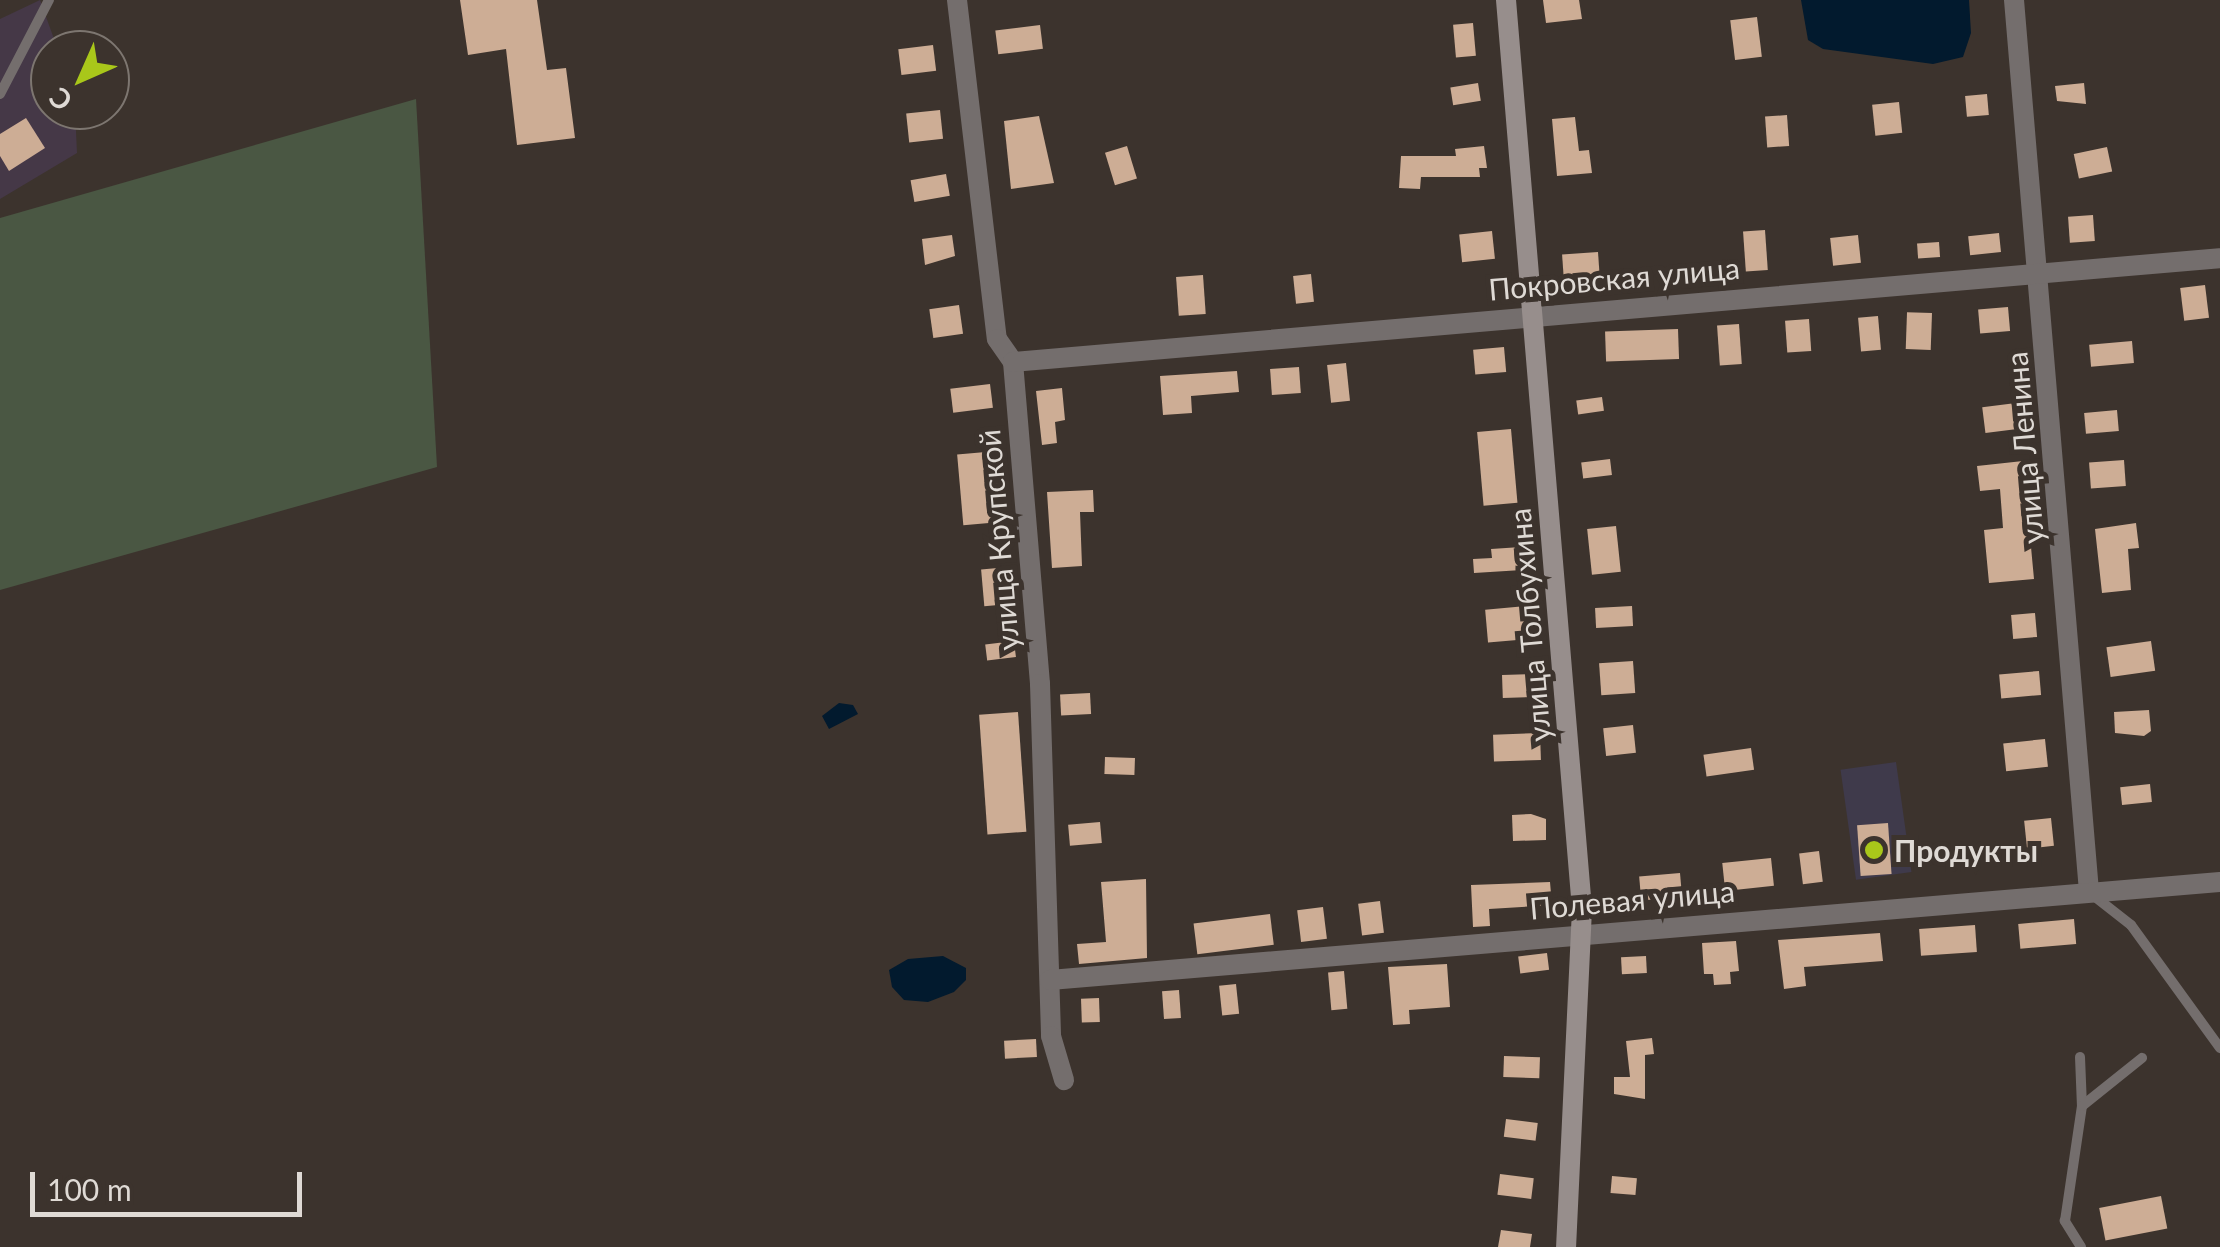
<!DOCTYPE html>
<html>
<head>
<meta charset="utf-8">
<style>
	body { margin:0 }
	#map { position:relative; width:2220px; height:1247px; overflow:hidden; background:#3c332d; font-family:Lato,sans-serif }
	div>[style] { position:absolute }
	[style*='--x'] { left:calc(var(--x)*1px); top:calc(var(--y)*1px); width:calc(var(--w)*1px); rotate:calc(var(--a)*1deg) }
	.commercial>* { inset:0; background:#3f3a4b; transform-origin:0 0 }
	.industrial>* { inset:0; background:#453847 }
	.green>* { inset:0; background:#4a5743 }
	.water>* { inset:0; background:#021a2e }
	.building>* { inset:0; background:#cdad95; transform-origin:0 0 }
	.service>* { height:10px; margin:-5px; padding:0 5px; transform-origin:5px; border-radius:5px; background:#746e6d }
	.minor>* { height:20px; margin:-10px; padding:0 10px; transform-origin:10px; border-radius:10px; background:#746e6d }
	.secondary>* { height:20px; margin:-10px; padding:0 10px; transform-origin:10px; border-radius:10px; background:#978e8c }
	.dots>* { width:28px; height:28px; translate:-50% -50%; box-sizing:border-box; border:5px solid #3c332d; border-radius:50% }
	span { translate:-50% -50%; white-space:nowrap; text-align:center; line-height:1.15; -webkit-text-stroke:10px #3c332d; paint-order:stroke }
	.street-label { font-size:30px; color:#dfdad5 }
	.poi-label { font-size:30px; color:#dfdad5; font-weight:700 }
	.left { translate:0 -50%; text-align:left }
	.north { position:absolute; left:30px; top:30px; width:100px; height:100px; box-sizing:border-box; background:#3c332d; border:2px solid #7d7670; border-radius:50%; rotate:225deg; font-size:28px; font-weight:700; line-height:40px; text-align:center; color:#dfdad5 }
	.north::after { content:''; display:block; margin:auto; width:35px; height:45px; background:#a9c71a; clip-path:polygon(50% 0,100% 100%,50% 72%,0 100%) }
	.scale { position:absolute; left:30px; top:1172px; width:272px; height:45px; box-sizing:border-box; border:5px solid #dfdad5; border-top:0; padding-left:12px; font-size:30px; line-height:35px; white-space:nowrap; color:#dfdad5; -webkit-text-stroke:8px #3c332d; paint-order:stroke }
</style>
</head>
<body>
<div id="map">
	<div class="commercial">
		<div style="left:1896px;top:762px;width:111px;height:56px;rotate:82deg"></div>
	</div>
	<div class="industrial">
		<div style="clip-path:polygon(40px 0,58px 50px,50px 50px,50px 110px,75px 110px,77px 153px,0 199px,0 19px)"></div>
	</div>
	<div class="green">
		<div style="clip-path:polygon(416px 99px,437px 467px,0 590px,0 218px)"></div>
	</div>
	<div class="water">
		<div style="clip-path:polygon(1801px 0,1969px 0,1971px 33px,1963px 57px,1933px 64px,1823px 49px,1808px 40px)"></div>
		<div style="clip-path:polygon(839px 703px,853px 705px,858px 714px,829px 729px,822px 716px)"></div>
		<div style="clip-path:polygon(943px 956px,966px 968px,966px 980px,954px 992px,928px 1002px,904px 1000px,892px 987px,889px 970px,908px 959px)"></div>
	</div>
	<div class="building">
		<div style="clip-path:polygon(460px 0,537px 0,547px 70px,566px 68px,575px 138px,517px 145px,506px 49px,468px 55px)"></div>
		<div style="clip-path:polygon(1543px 0,1579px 0,1582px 19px,1546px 23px)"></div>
		<div style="left:1757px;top:17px;width:40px;height:27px;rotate:83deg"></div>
		<div style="left:1473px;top:23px;width:33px;height:20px;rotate:85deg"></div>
		<div style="left:1040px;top:25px;width:24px;height:45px;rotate:83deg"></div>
		<div style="left:933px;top:45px;width:26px;height:35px;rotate:83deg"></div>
		<div style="left:1478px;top:83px;width:18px;height:28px;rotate:81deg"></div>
		<div style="clip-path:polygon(2084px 83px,2086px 104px,2057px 101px,2055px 86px)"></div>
		<div style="left:1987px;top:94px;width:21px;height:22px;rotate:85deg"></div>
		<div style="left:1899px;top:102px;width:31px;height:27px;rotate:84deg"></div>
		<div style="left:940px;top:110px;width:29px;height:34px;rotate:84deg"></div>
		<div style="left:1787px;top:115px;width:31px;height:22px;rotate:86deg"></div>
		<div style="clip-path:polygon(1039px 116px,1054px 183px,1011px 189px,1004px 121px)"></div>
		<div style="clip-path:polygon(1575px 117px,1579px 151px,1589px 150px,1592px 173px,1557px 176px,1552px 119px)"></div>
		<div style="clip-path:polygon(26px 118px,45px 148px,9px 171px,0 156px,0 134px)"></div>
		<div style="left:1127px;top:146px;width:34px;height:23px;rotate:73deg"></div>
		<div style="clip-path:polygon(1484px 146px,1487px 168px,1479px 168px,1480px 177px,1421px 177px,1420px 189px,1399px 188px,1401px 156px,1456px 156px,1455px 149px)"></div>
		<div style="left:2107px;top:147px;width:25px;height:34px;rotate:78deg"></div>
		<div style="left:946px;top:174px;width:22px;height:36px;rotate:80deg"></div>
		<div style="left:2093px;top:215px;width:26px;height:25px;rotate:86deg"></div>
		<div style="left:1765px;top:230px;width:40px;height:22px;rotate:86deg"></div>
		<div style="left:1492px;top:231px;width:28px;height:33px;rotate:84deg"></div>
		<div style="left:1999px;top:233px;width:19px;height:31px;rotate:84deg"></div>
		<div style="clip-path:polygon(952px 235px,955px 256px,925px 265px,922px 239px)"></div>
		<div style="left:1858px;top:235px;width:28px;height:28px;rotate:84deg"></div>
		<div style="left:1939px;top:242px;width:15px;height:22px;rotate:86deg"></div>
		<div style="left:1598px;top:252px;width:31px;height:36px;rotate:86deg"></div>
		<div style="left:1311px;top:274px;width:28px;height:18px;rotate:84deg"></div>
		<div style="left:1203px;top:275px;width:39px;height:27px;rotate:86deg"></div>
		<div style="left:2205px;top:285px;width:33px;height:25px;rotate:83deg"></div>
		<div style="left:959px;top:305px;width:29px;height:30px;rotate:82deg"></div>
		<div style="left:2008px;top:307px;width:24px;height:30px;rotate:85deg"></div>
		<div style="left:1932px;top:313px;width:37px;height:25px;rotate:92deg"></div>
		<div style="left:1878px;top:316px;width:34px;height:20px;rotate:85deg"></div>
		<div style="left:1809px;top:319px;width:32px;height:24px;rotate:86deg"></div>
		<div style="left:1739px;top:324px;width:40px;height:22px;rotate:86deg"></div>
		<div style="left:1678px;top:329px;width:30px;height:73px;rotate:88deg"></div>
		<div style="left:2132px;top:341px;width:22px;height:43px;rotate:85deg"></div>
		<div style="left:1504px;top:347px;width:25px;height:31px;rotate:85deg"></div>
		<div style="left:1346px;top:363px;width:38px;height:19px;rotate:84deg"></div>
		<div style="left:1299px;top:367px;width:26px;height:29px;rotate:86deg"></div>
		<div style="clip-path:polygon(1237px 371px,1239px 392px,1191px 396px,1192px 413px,1163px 415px,1160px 376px)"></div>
		<div style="left:990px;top:384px;width:24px;height:40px;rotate:83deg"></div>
		<div style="clip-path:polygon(1062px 388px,1065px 420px,1055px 422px,1057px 443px,1042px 445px,1036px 391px)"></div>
		<div style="left:1602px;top:397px;width:14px;height:26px;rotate:82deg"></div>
		<div style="left:2016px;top:403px;width:26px;height:34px;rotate:83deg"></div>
		<div style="left:2117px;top:410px;width:21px;height:33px;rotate:85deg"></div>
		<div style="left:1511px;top:429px;width:74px;height:34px;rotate:85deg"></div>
		<div style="left:997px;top:451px;width:71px;height:40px;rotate:85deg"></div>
		<div style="left:1610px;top:459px;width:16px;height:29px;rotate:83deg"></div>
		<div style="left:2124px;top:460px;width:26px;height:35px;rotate:86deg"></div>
		<div style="clip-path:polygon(2023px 461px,2034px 579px,1989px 583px,1984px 530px,2003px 528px,2000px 489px,1980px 491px,1977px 466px)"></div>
		<div style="clip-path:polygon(1093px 490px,1094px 512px,1080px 512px,1082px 566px,1052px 568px,1047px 492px)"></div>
		<div style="clip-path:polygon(2136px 523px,2139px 548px,2128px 549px,2131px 590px,2102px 593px,2095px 529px)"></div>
		<div style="left:1616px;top:526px;width:46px;height:29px;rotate:84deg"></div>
		<div style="clip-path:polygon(1521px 547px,1522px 570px,1474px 573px,1473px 559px,1492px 558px,1491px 549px)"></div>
		<div style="left:1009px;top:567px;width:37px;height:28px;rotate:85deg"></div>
		<div style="left:1527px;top:606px;width:33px;height:42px;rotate:85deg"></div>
		<div style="left:1632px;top:606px;width:20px;height:37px;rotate:87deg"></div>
		<div style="left:2035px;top:613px;width:24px;height:24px;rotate:85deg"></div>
		<div style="left:1014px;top:641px;width:16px;height:29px;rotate:83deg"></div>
		<div style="left:2151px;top:641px;width:30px;height:45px;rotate:82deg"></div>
		<div style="left:1633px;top:661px;width:32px;height:34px;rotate:86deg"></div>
		<div style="left:2039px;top:671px;width:24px;height:40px;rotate:85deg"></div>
		<div style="left:1534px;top:674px;width:23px;height:32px;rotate:88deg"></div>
		<div style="left:1090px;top:693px;width:21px;height:30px;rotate:87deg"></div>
		<div style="clip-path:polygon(2149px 710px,2151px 731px,2144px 736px,2115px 733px,2114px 712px)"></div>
		<div style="left:1018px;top:712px;width:120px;height:39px;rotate:86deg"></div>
		<div style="left:1633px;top:725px;width:28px;height:30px;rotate:84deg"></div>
		<div style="left:1540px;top:733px;width:27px;height:47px;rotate:88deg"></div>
		<div style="left:2045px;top:739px;width:28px;height:42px;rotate:84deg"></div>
		<div style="left:1751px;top:748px;width:22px;height:48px;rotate:82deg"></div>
		<div style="left:1105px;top:757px;width:30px;height:17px;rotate:2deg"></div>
		<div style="left:2150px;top:784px;width:18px;height:30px;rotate:84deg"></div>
		<div style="clip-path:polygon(1531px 814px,1546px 819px,1546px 840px,1513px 841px,1512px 815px)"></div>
		<div style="left:2051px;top:818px;width:28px;height:27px;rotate:84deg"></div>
		<div style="left:1100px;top:822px;width:21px;height:32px;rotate:85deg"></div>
		<div style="left:1888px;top:823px;width:51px;height:31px;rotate:86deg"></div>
		<div style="left:1819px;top:851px;width:31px;height:20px;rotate:83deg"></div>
		<div style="left:1771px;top:858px;width:28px;height:49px;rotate:84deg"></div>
		<div style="left:1680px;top:873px;width:24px;height:41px;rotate:85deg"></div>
		<div style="clip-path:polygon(1146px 879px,1147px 958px,1079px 964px,1077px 944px,1106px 942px,1101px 882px)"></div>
		<div style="clip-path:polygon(1550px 882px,1552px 905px,1489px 909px,1490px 926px,1473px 927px,1471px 885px)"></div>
		<div style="left:1380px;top:901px;width:32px;height:22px;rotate:83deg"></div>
		<div style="left:1323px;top:907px;width:32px;height:26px;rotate:83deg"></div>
		<div style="left:1270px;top:914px;width:31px;height:77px;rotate:83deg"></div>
		<div style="left:2074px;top:919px;width:25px;height:56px;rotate:85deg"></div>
		<div style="left:1975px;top:925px;width:27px;height:56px;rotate:86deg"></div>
		<div style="clip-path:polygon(1880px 933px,1883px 961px,1804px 967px,1806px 986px,1784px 989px,1778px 940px)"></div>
		<div style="clip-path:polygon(1736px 941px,1739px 971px,1730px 972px,1731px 984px,1714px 985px,1713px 974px,1704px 974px,1702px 943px)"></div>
		<div style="left:1547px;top:953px;width:17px;height:29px;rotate:83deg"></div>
		<div style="left:1646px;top:956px;width:17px;height:25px;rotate:87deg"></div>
		<div style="clip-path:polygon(1447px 964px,1450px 1007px,1409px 1010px,1410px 1024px,1393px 1025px,1388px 967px)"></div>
		<div style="left:1344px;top:971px;width:38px;height:16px;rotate:85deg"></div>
		<div style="left:1236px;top:984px;width:30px;height:17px;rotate:84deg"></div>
		<div style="left:1179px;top:990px;width:28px;height:17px;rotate:86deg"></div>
		<div style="left:1099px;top:998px;width:24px;height:18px;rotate:88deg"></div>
		<div style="clip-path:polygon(1652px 1038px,1654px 1054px,1645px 1055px,1645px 1099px,1614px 1094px,1614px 1077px,1630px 1077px,1626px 1041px)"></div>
		<div style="left:1036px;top:1039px;width:18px;height:32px;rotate:87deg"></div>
		<div style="left:1504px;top:1056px;width:36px;height:21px;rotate:2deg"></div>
		<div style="left:1506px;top:1119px;width:32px;height:18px;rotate:7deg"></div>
		<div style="left:1500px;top:1174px;width:34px;height:21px;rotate:7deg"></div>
		<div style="left:1612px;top:1176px;width:25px;height:17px;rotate:5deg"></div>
		<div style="left:2161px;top:1196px;width:33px;height:63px;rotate:79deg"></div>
		<div style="clip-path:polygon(1501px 1230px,1532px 1234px,1530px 1247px,1498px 1247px)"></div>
	</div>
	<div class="service">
		<div style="--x:0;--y:94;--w:106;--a:-62.5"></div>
		<div style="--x:2094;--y:896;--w:47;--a:38.1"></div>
		<div style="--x:2131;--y:925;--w:152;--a:54.1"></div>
		<div style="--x:2080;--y:1057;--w:49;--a:87.7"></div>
		<div style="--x:2081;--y:1247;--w:31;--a:-122"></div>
		<div style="--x:2065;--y:1221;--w:116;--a:-81.6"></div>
		<div style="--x:2082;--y:1106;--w:77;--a:-38.7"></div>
	</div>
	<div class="minor">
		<div style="--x:957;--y:0;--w:341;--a:83.3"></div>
		<div style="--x:997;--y:339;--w:28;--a:55"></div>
		<div style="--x:1013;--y:362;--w:323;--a:85.2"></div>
		<div style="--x:1040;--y:684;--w:352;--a:88.2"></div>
		<div style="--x:1051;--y:1036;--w:46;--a:73.5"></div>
		<div style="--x:2014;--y:0;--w:894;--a:85.19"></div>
		<div style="--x:1013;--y:362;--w:1211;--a:-4.92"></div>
		<div style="--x:1050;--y:980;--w:1174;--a:-4.79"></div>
	</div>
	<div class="secondary">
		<div style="--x:1506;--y:0;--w:912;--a:85.22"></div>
		<div style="--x:1582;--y:909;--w:338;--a:92.7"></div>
	</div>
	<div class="dots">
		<div style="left:1874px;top:850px;background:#a9c71a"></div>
	</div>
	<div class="street-label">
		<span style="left:1614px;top:278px;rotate:-5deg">Покровская улица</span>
		<span style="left:2024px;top:448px;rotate:-95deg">улица Ленина</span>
		<span style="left:998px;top:540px;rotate:-95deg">улица Крупской</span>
		<span style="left:1529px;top:625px;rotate:-95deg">улица Толбухина</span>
		<span style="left:1632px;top:899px;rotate:-5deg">Полевая улица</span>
	</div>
	<div class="poi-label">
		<span class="left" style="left:1894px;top:850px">Продукты</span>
	</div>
	<div class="north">С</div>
	<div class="scale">100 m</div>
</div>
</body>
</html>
